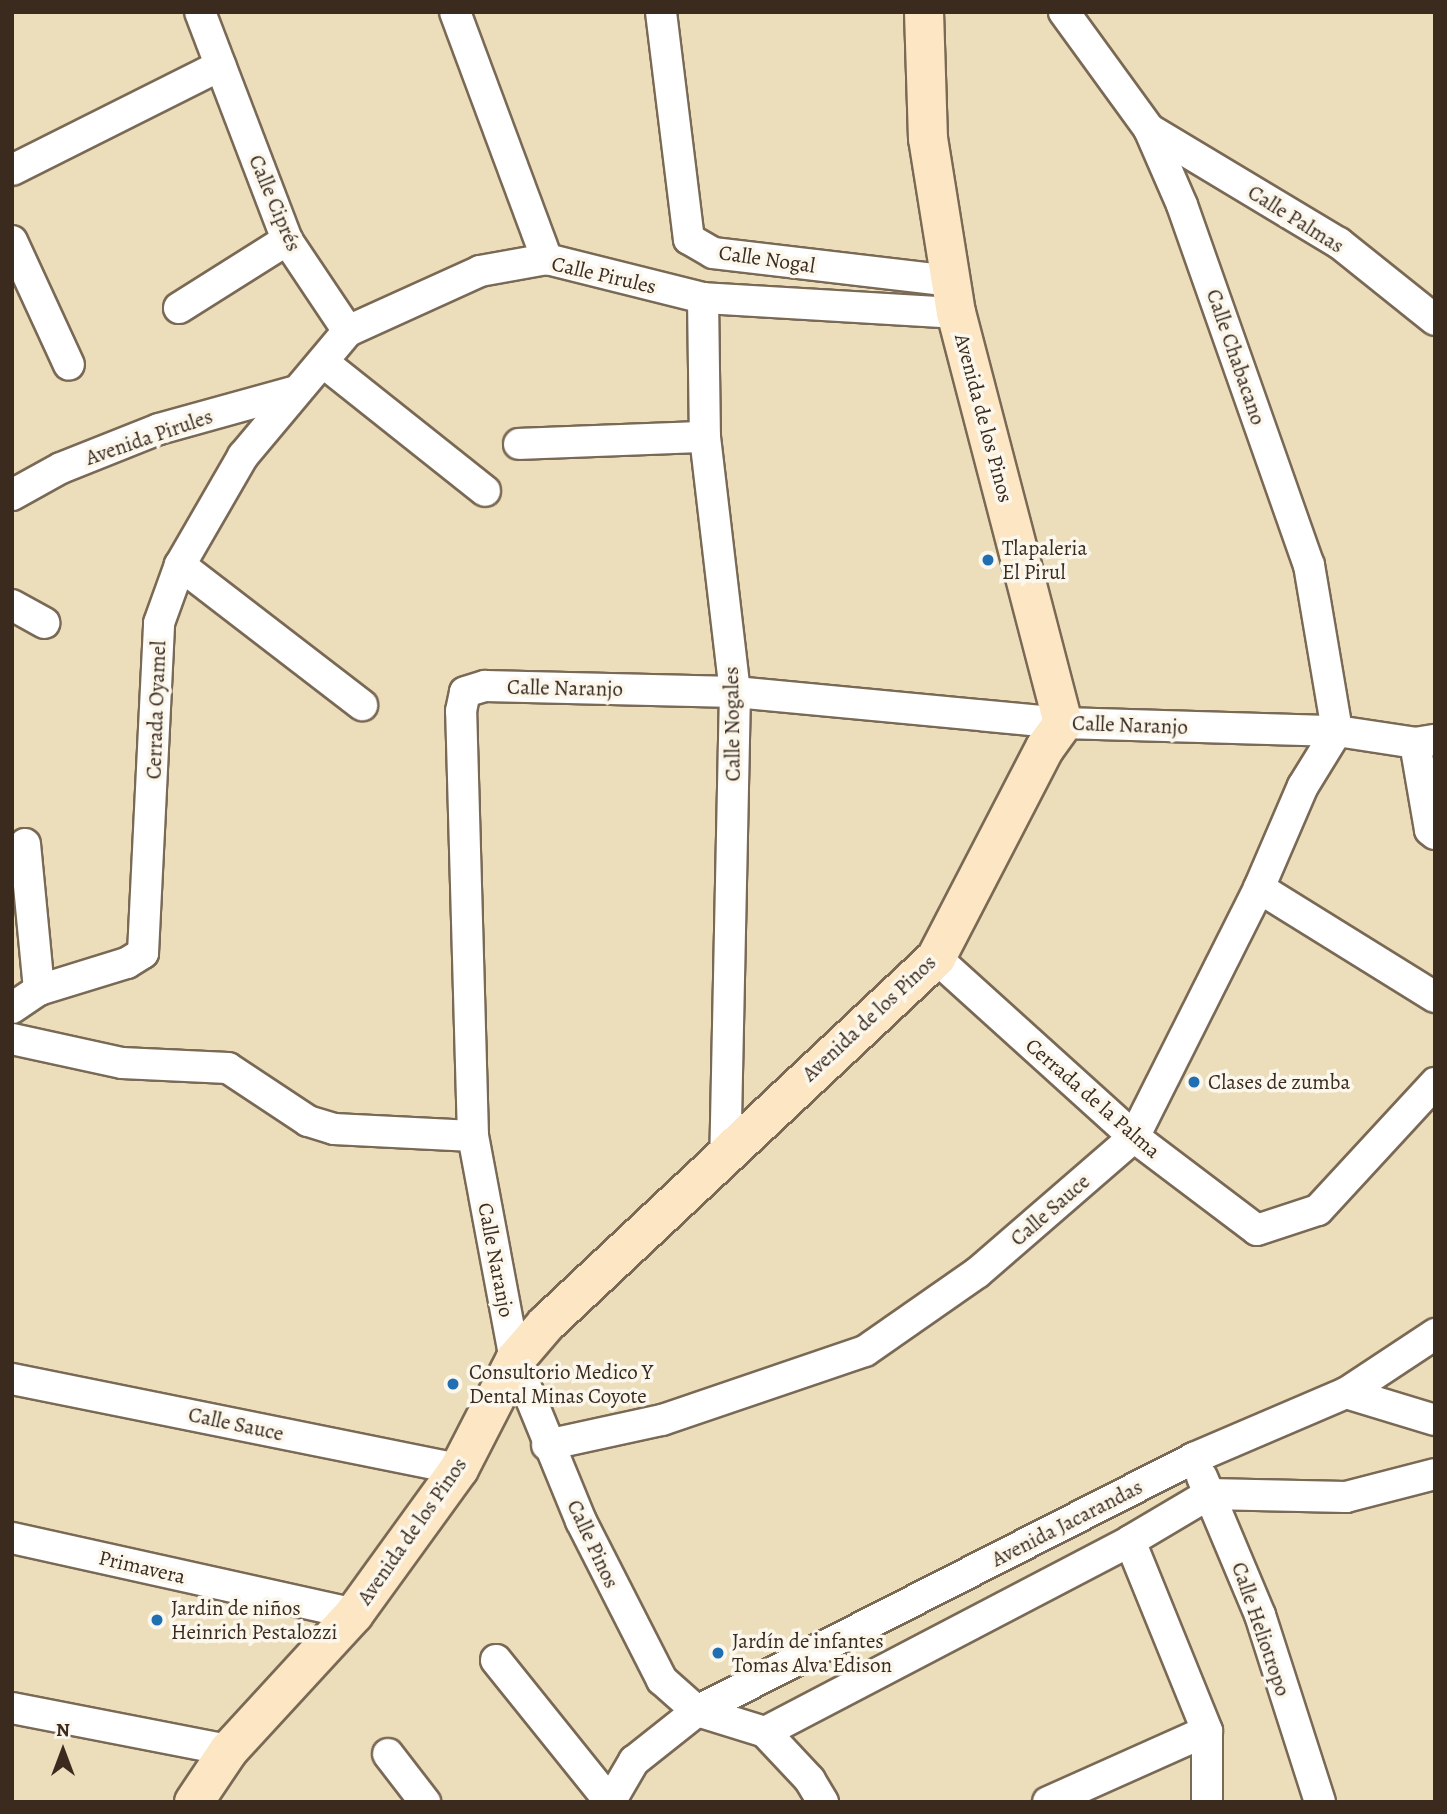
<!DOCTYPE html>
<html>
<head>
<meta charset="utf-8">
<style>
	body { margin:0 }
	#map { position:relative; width:1447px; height:1814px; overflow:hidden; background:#eddebb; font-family:Alegreya,serif }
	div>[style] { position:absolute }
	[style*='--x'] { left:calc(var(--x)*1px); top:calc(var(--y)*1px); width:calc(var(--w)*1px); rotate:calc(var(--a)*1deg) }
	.roads { filter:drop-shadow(2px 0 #796955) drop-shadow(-2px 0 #796955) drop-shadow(0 2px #796955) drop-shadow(0 -2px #796955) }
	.street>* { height:30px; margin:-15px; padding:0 15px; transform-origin:15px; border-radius:15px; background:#fff }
	.secondary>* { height:38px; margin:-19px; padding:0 19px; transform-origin:19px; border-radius:19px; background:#fce6c4 }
	.dots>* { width:19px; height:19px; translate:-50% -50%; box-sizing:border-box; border:4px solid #fbf7ec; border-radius:50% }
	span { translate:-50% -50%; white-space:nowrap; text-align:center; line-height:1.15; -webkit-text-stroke:7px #fbf7ec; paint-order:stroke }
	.street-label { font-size:21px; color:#3b2a1e }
	.poi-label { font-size:21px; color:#3b2a1e }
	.left { translate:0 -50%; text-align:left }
	.frame { position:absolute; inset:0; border:14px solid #3b2a1e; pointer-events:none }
	.north { position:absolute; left:28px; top:1716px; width:70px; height:70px; -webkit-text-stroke:5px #fbf7ec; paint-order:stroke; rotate:0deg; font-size:19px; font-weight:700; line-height:28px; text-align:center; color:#3b2a1e }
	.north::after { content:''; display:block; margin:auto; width:24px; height:32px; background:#3b2a1e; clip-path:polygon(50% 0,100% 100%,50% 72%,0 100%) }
</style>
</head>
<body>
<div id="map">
	<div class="roads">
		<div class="street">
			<div style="--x:200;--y:12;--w:244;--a:69.1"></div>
			<div style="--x:287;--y:240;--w:110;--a:56.2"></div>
			<div style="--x:455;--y:12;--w:264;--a:69.6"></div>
			<div style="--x:661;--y:12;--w:229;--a:83"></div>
			<div style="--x:689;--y:239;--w:28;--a:30"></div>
			<div style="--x:713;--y:253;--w:239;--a:6.7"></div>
			<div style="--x:1064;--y:12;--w:145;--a:54"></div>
			<div style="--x:1149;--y:129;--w:83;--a:66.5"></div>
			<div style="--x:1182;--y:205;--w:382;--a:70.6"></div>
			<div style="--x:1309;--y:565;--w:168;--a:80.4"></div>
			<div style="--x:1149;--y:129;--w:222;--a:31"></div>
			<div style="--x:1339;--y:243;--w:123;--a:38.7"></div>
			<div style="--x:12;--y:170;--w:233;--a:-26.6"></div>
			<div style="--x:12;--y:241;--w:136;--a:65.3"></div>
			<div style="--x:703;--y:298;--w:139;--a:89.2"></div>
			<div style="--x:705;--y:437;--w:257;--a:83.3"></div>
			<div style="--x:735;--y:692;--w:459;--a:91.2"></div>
			<div style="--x:179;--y:308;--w:128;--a:-32.2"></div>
			<div style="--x:323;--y:362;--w:207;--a:38.5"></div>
			<div style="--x:519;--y:444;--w:186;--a:-2.2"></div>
			<div style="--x:12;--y:495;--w:56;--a:-28.9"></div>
			<div style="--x:61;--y:468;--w:105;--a:-21.7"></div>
			<div style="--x:159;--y:429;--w:138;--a:-15.5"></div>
			<div style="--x:180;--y:565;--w:230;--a:37.6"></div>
			<div style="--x:12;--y:605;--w:37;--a:29"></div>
			<div style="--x:1415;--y:743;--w:88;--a:80.2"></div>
			<div style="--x:1430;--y:830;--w:6;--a:39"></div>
			<div style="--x:25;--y:844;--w:147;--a:84.5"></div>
			<div style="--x:1259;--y:888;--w:207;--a:31.8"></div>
			<div style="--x:936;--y:958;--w:267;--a:42.1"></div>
			<div style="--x:1134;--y:1137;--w:154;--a:37.1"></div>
			<div style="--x:1257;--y:1230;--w:64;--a:-18.2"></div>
			<div style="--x:1318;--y:1210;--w:173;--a:-47.3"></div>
			<div style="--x:12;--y:1008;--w:32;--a:-34"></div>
			<div style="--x:39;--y:990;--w:92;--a:-17.1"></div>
			<div style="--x:127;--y:963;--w:19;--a:-32"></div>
			<div style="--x:143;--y:953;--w:330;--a:-87.2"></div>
			<div style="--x:159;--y:623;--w:62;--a:-70.1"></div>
			<div style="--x:180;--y:565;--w:126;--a:-60"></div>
			<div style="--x:243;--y:456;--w:163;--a:-50"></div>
			<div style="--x:348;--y:331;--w:145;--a:-24.4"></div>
			<div style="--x:480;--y:271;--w:68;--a:-10.2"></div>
			<div style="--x:547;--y:259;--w:161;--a:14"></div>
			<div style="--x:703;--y:298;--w:253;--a:3.4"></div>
			<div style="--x:12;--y:1039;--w:113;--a:12.3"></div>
			<div style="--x:122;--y:1063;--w:106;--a:2.7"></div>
			<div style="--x:228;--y:1068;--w:96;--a:33.5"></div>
			<div style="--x:308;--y:1121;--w:27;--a:17"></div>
			<div style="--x:334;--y:1129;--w:139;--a:2.9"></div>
			<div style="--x:12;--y:1379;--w:456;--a:11.4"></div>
			<div style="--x:1346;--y:1393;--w:93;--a:16.9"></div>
			<div style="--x:547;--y:1445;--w:118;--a:-12.3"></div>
			<div style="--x:662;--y:1420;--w:214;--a:-18.8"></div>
			<div style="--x:865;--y:1351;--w:136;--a:-34.9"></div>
			<div style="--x:977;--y:1273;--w:208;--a:-40.9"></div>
			<div style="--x:1134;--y:1137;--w:279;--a:-63.3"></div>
			<div style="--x:1259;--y:888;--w:111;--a:-66.7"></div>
			<div style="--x:1303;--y:786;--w:65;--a:-58.3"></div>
			<div style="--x:1202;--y:1477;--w:150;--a:67.2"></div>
			<div style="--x:1260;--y:1615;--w:196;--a:72.2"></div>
			<div style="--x:12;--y:1538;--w:350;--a:12.5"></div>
			<div style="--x:1130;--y:1541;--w:205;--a:67.9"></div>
			<div style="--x:1207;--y:1731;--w:71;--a:90"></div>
			<div style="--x:496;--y:1660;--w:182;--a:51.2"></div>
			<div style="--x:12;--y:1708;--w:221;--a:11"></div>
			<div style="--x:765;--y:1732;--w:412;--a:-27.6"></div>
			<div style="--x:1130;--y:1541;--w:92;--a:-30.7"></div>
			<div style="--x:1209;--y:1494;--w:137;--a:1.3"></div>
			<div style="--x:1346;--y:1497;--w:92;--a:-14.5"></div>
			<div style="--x:388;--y:1754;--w:61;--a:52.4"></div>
			<div style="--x:610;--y:1802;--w:48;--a:-59.7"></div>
			<div style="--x:634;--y:1761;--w:80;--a:-38.4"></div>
			<div style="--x:697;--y:1711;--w:558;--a:-26.98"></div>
			<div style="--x:1194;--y:1458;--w:165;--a:-23.2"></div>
			<div style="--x:1346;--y:1393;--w:107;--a:-33.5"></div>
			<div style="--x:823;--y:1802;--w:26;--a:-121"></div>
			<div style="--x:810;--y:1780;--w:66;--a:-133.2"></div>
			<div style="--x:765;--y:1732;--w:71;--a:-162.8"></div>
			<div style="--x:697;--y:1711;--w:47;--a:-138.5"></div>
			<div style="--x:662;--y:1680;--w:178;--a:-117"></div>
			<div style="--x:581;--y:1521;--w:174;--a:-112.3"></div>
			<div style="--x:515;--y:1360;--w:228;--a:-100.6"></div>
			<div style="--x:473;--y:1136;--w:425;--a:-91.6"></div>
			<div style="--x:461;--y:711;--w:19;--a:-78"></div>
			<div style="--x:465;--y:692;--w:21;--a:-17"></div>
			<div style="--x:485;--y:686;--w:250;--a:1.4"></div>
			<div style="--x:735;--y:692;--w:329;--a:5.4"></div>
			<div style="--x:1063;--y:723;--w:274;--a:1.7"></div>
			<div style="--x:1337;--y:731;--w:79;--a:8.7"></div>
			<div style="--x:1415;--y:743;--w:20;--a:-9"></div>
			<div style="--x:1048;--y:1802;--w:174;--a:-24.1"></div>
		</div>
		<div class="secondary">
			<div style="--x:194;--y:1802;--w:63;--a:-56.1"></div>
			<div style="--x:229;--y:1750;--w:185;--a:-47.4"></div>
			<div style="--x:354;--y:1614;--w:179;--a:-54.1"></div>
			<div style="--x:459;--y:1469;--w:123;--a:-62.8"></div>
			<div style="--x:515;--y:1360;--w:48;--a:-49.3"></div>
			<div style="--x:546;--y:1324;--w:535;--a:-43.18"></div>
			<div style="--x:936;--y:958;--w:237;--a:-62.6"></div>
			<div style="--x:1045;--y:748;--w:31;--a:-54"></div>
			<div style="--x:1063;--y:723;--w:424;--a:-104.6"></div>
			<div style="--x:956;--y:313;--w:176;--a:-99.1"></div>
			<div style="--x:928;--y:139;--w:127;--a:-91.8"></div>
		</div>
	</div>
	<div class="dots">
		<div style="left:988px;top:560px;background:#1f6fb2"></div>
		<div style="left:1194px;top:1082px;background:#1f6fb2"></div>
		<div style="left:453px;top:1384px;background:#1f6fb2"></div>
		<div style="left:157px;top:1620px;background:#1f6fb2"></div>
		<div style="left:718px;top:1653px;background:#1f6fb2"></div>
	</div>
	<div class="street-label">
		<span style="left:275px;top:203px;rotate:67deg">Calle Ciprés</span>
		<span style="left:1296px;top:219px;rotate:32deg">Calle Palmas</span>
		<span style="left:767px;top:259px;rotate:8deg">Calle Nogal</span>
		<span style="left:604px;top:275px;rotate:13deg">Calle Pirules</span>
		<span style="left:1236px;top:357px;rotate:71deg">Calle Chabacano</span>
		<span style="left:984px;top:418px;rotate:75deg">Avenida de los Pinos</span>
		<span style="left:149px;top:437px;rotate:-19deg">Avenida Pirules</span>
		<span style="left:565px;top:688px;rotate:1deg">Calle Naranjo</span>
		<span style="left:156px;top:710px;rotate:-88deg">Cerrada Oyamel</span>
		<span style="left:732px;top:724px;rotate:-91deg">Calle Nogales</span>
		<span style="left:1130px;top:725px;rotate:2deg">Calle Naranjo</span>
		<span style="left:869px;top:1018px;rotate:-43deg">Avenida de los Pinos</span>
		<span style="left:1093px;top:1098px;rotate:41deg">Cerrada de la Palma</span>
		<span style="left:1050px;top:1210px;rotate:-41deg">Calle Sauce</span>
		<span style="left:496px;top:1260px;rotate:79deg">Calle Naranjo</span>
		<span style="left:236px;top:1424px;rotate:12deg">Calle Sauce</span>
		<span style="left:1067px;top:1523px;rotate:-27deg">Avenida Jacarandas</span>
		<span style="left:412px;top:1531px;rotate:-55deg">Avenida de los Pinos</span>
		<span style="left:593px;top:1544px;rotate:65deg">Calle Pinos</span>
		<span style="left:142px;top:1567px;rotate:13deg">Primavera</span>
		<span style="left:1261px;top:1629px;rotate:71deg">Calle Heliotropo</span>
	</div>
	<div class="poi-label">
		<span class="left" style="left:1002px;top:560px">Tlapaleria<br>El Pirul</span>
		<span class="left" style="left:1208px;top:1082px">Clases de zumba</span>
		<span class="left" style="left:469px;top:1384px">Consultorio Medico Y<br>Dental Minas Coyote</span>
		<span class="left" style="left:171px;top:1620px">Jardin de niños<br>Heinrich Pestalozzi</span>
		<span class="left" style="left:732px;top:1653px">Jardín de infantes<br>Tomas Alva Edison</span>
	</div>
	<div class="frame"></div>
	<div class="north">N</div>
</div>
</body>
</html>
